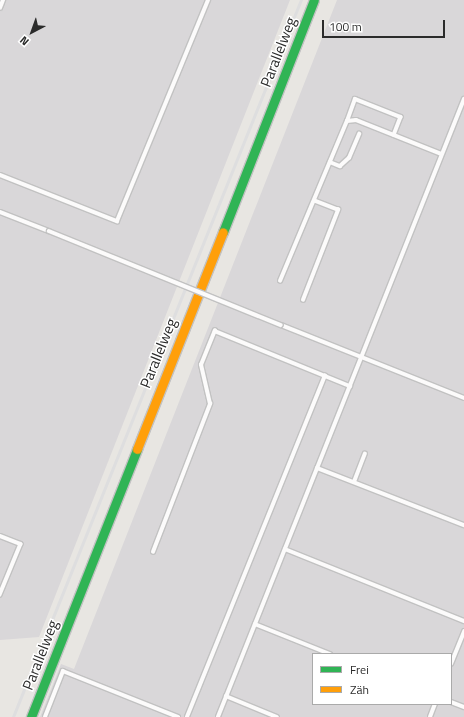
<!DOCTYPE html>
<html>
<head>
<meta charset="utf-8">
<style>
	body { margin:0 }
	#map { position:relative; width:464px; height:717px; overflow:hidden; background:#e8e6e2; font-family:"Titillium Web",sans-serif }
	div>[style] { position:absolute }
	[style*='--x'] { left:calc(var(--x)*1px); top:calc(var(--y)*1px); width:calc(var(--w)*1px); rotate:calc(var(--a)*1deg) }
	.industrial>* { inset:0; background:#d9d7d9 }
	.roads { filter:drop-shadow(1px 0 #c2c2c2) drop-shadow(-1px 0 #c2c2c2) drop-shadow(0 1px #c2c2c2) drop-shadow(0 -1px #c2c2c2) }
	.lane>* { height:3.5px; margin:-1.75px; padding:0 1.75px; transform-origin:1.75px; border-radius:1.75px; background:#fcfbfb }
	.fast>* { height:9px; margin:-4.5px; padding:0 4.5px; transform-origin:4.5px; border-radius:4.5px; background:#30b455 }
	.slow>* { height:9px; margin:-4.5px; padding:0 4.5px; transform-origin:4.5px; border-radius:4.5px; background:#ff9f0a }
	.rail>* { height:2.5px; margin:-1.25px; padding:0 1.25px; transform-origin:1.25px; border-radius:1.25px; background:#dededf }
	.bridges { filter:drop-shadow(1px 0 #c2c2c2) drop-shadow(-1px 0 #c2c2c2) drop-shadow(0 1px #c2c2c2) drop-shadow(0 -1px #c2c2c2) }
	.lane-bridge>* { height:3.5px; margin:-1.75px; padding:0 1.75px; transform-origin:1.75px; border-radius:1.75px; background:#fcfbfb }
	span { translate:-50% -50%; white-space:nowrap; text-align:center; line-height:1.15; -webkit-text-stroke:3px #fff; paint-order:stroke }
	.street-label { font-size:15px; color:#2b2b2b }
	.legend { position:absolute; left:312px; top:653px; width:140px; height:52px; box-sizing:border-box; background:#fff; border:1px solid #aaa; margin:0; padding:5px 7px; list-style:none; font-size:12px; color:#2b2b2b }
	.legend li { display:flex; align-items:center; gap:8px; height:20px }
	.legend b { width:20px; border:1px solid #aaa }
	.north { position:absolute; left:12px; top:12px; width:40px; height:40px; -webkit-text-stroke:3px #fff; paint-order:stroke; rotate:221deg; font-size:11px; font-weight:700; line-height:16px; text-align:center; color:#2b2b2b }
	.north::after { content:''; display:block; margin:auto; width:14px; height:18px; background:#2b2b2b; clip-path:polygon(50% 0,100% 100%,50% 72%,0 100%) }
	.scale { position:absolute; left:322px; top:20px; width:123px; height:18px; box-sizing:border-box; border:2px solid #2b2b2b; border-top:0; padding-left:5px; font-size:12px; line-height:14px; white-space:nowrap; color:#2b2b2b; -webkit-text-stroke:3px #fff; paint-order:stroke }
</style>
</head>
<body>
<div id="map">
	<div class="industrial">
		<div style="clip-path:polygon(0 0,290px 0,39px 637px,0 640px)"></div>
		<div style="clip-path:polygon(evenodd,337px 0,464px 0,464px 717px,40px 717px,61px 664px,74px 669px,337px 0,313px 654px,451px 654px,451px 704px,313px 704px,313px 654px)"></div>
	</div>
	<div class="roads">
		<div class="lane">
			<div style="--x:0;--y:8;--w:9;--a:-69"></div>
			<div style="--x:347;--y:121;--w:23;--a:-70"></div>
			<div style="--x:355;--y:99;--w:49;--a:21.4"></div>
			<div style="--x:401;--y:117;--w:19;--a:111"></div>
			<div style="--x:330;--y:162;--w:11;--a:22"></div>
			<div style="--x:340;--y:166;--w:12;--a:-42"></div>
			<div style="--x:349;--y:158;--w:26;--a:-67"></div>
			<div style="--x:0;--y:175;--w:126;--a:21.5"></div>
			<div style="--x:117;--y:221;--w:239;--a:-67.6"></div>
			<div style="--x:0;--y:212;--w:53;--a:21.2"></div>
			<div style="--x:280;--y:281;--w:173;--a:-67.3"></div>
			<div style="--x:347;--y:121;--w:9;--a:-6"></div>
			<div style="--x:356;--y:120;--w:92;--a:21.6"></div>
			<div style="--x:303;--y:300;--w:97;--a:-68.7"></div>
			<div style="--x:338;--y:210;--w:25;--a:-159"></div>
			<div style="--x:281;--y:325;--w:197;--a:21.7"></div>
			<div style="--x:317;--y:468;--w:158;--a:21.2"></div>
			<div style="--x:354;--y:482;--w:30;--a:-69"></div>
			<div style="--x:0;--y:536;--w:22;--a:21"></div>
			<div style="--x:21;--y:544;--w:55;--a:112.4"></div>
			<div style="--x:285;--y:549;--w:193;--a:21.9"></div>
			<div style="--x:153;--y:552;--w:159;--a:-68.9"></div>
			<div style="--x:210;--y:404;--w:40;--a:-103"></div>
			<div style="--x:201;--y:365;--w:37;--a:-68"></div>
			<div style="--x:215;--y:331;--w:146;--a:22.2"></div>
			<div style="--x:255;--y:624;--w:81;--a:21.8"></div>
			<div style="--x:451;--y:664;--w:35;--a:-68"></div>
			<div style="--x:226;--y:696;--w:55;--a:22.4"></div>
			<div style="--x:451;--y:702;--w:14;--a:21"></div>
			<div style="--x:45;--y:717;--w:49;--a:-68.6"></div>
			<div style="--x:63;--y:671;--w:124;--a:21.8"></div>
			<div style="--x:187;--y:717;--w:368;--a:-68"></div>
			<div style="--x:218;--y:717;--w:665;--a:-68.29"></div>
			<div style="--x:430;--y:717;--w:14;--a:-69"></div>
		</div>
		<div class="fast">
			<div style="--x:223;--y:232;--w:249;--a:-68.6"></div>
			<div style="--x:31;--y:717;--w:288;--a:-68.4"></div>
		</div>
		<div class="slow">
			<div style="--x:137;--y:449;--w:233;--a:-68.4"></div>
		</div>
	</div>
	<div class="rail">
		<div style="--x:13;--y:717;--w:773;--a:-68.12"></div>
	</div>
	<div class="bridges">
		<div class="lane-bridge">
			<div style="--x:49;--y:231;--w:250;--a:22.1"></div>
		</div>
	</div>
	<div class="street-label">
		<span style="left:278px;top:52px;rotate:-69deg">Parallelweg</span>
		<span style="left:158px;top:353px;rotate:-68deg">Parallelweg</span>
		<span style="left:40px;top:655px;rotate:-69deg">Parallelweg</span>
	</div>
	<ul class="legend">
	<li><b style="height:5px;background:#30b455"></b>Frei</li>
	<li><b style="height:5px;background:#ff9f0a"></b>Zäh</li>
	</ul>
	<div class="north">N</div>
	<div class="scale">100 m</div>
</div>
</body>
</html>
